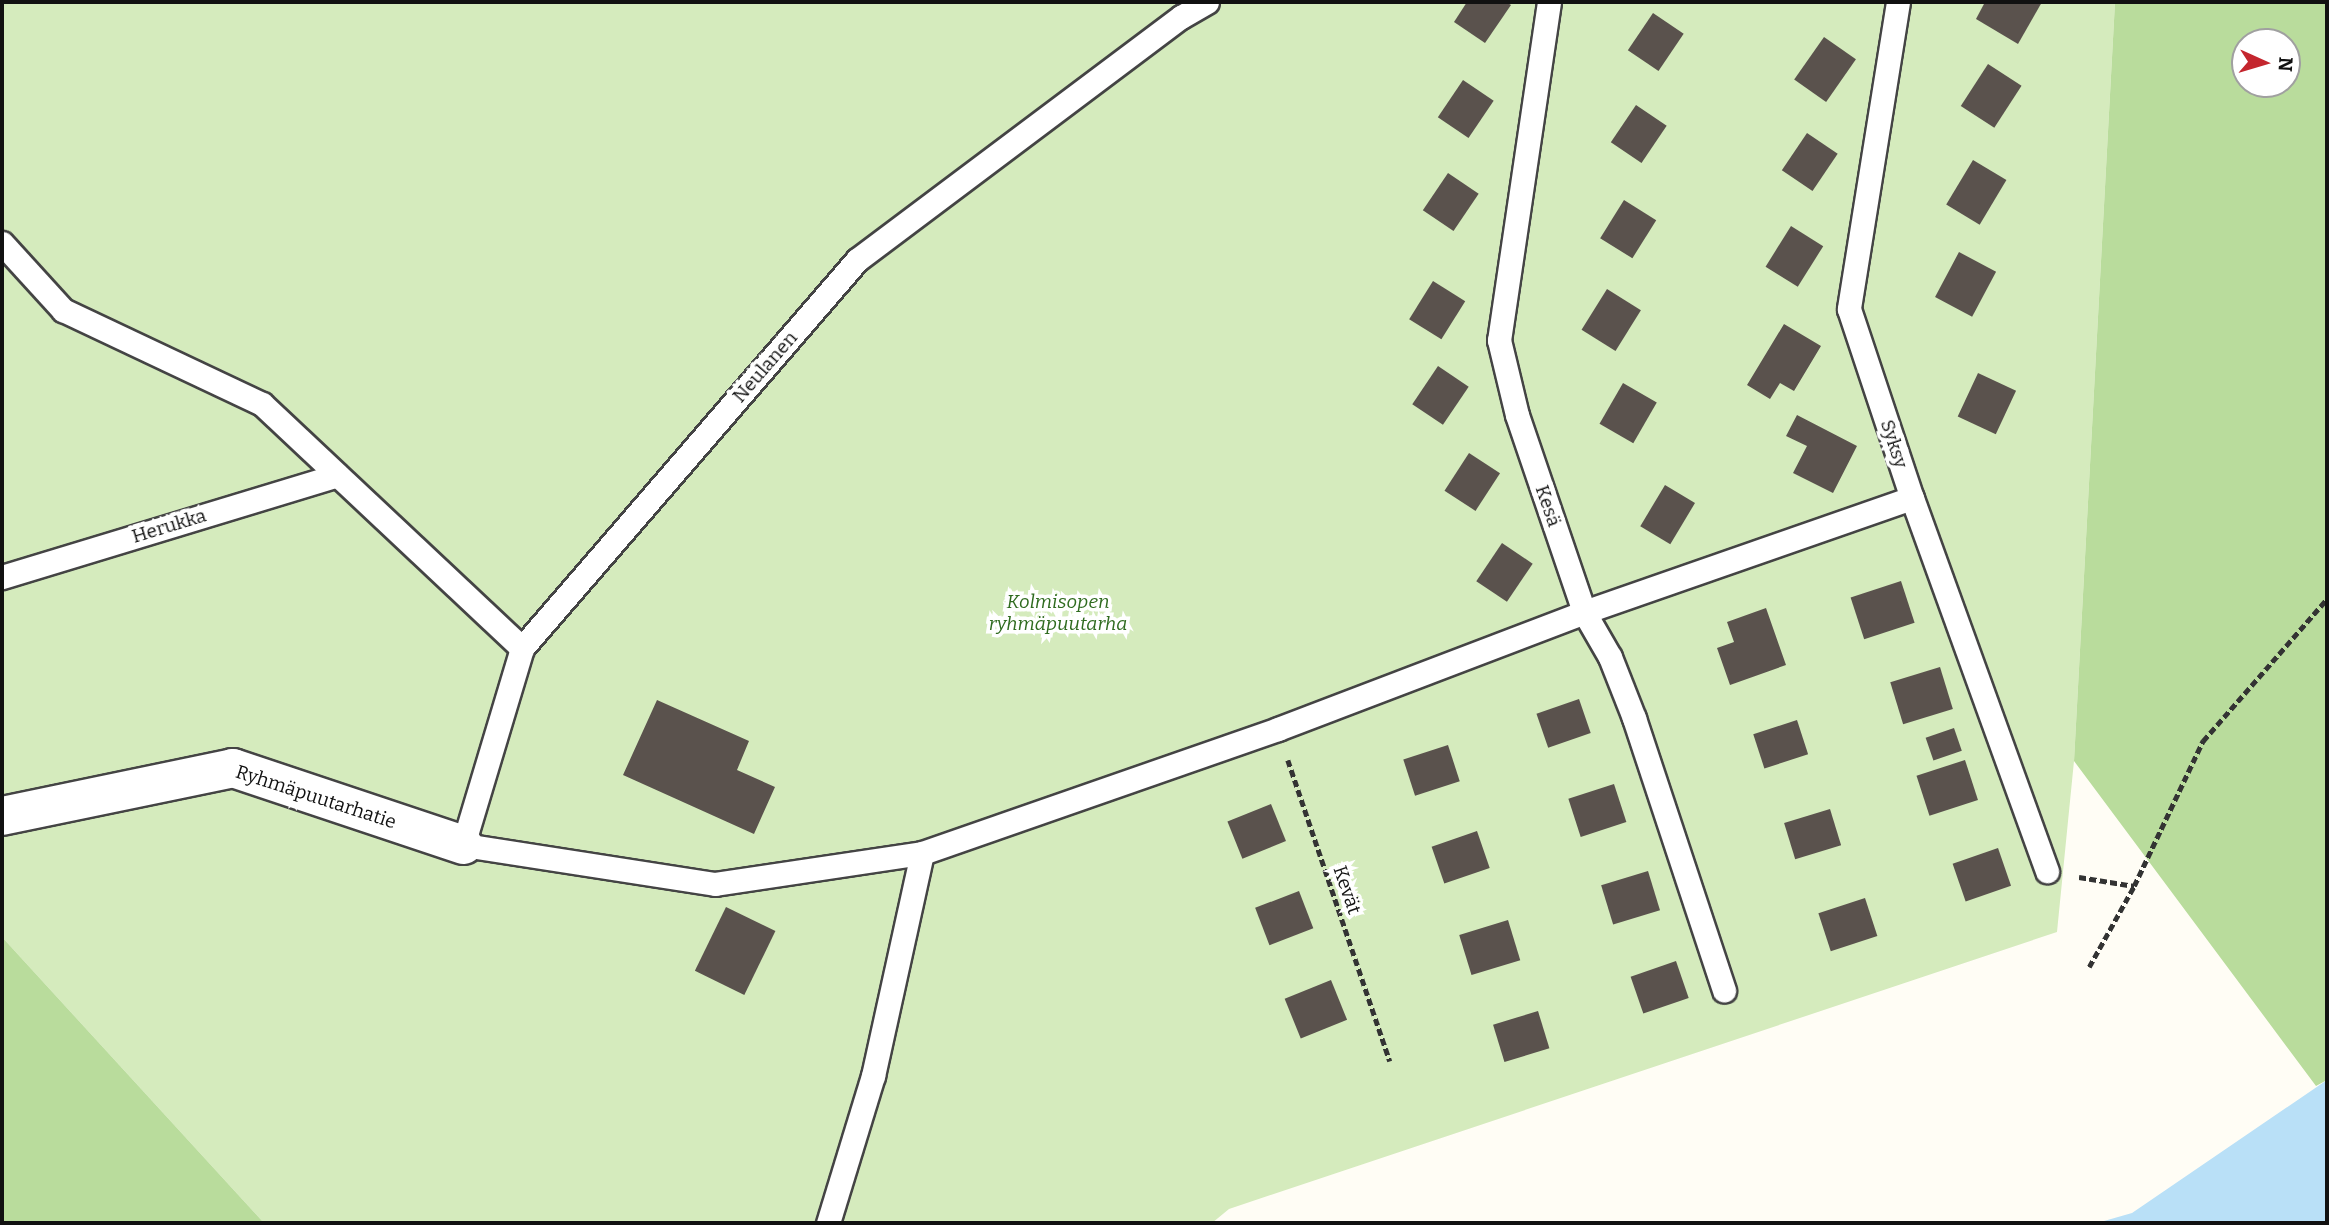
<!DOCTYPE html>
<html>
<head>
<meta charset="utf-8">
<style>
	body { margin:0 }
	#map { position:relative; width:2329px; height:1225px; overflow:hidden; background:#fffdf5; font-family:Bitter,serif }
	div>[style] { position:absolute }
	[style*='--x'] { left:calc(var(--x)*1px); top:calc(var(--y)*1px); width:calc(var(--w)*1px); rotate:calc(var(--a)*1deg) }
	.green>* { inset:0; background:#d5ebbd }
	.forest>* { inset:0; background:#b9dc9c }
	.water>* { inset:0; background:#b9e0f7 }
	.building>* { inset:0; background:#5a524d; transform-origin:0 0 }
	.path>* { height:4.5px; margin-top:-2.25px; transform-origin:0; background:repeating-linear-gradient(90deg,#333 0 7px,transparent 0 10.5px) }
	.roads { filter:drop-shadow(2px 0 #444) drop-shadow(-2px 0 #444) drop-shadow(0 2px #444) drop-shadow(0 -2px #444) }
	.service>* { height:23px; margin:-11.5px; padding:0 11.5px; transform-origin:11.5px; border-radius:11.5px; background:#fff }
	.minor>* { height:38px; margin:-19px; padding:0 19px; transform-origin:19px; border-radius:19px; background:#fff }
	span { translate:-50% -50%; white-space:nowrap; text-align:center; line-height:1.15; -webkit-text-stroke:7px #fff; paint-order:stroke }
	.street-label { font-size:19px; color:#111 }
	.park-label { font-size:19px; color:#2f6b1f; font-style:italic }
	.frame { position:absolute; inset:0; border:4px solid #111; pointer-events:none }
	.north { position:absolute; left:2231px; top:28px; width:70px; height:70px; box-sizing:border-box; background:#fff; border:2px solid #a0a0a0; border-radius:50%; rotate:94deg; font-size:19px; font-weight:700; line-height:28px; text-align:center; color:#111 }
	.north::after { content:''; display:block; margin:auto; width:24px; height:32px; background:#c4262e; clip-path:polygon(50% 0,100% 100%,50% 72%,0 100%) }
</style>
</head>
<body>
<div id="map">
	<div class="green">
		<div style="clip-path:polygon(2px 2px,2115px 2px,2074px 761px,2057px 932px,1229px 1209px,1212px 1223px,264px 1223px,2px 937px)"></div>
	</div>
	<div class="forest">
		<div style="clip-path:polygon(evenodd,2115px 2px,2327px 2px,2327px 1080px,2316px 1086px,2074px 761px,2115px 2px,2245px 42px,2287px 42px,2287px 84px,2245px 84px,2245px 42px)"></div>
		<div style="clip-path:polygon(2px 937px,264px 1223px,2px 1223px)"></div>
	</div>
	<div class="water">
		<div style="clip-path:polygon(2327px 1080px,2327px 1223px,2097px 1223px,2132px 1213px)"></div>
	</div>
	<div class="building">
		<div style="clip-path:polygon(1467px 2px,1506px 2px,1511px 5px,1485px 43px,1454px 22px)"></div>
		<div style="clip-path:polygon(1985px 2px,2042px 2px,2018px 44px,1976px 19px)"></div>
		<div style="left:1653px;top:13px;width:37px;height:45px;rotate:34deg"></div>
		<div style="left:1824px;top:37px;width:39px;height:52px;rotate:35deg"></div>
		<div style="left:1988px;top:64px;width:40px;height:50px;rotate:33deg"></div>
		<div style="left:1463px;top:80px;width:37px;height:45px;rotate:34deg"></div>
		<div style="left:1636px;top:105px;width:37px;height:45px;rotate:34deg"></div>
		<div style="left:1807px;top:133px;width:37px;height:45px;rotate:34deg"></div>
		<div style="left:1973px;top:160px;width:39px;height:52px;rotate:31deg"></div>
		<div style="left:1448px;top:173px;width:37px;height:45px;rotate:34deg"></div>
		<div style="left:1624px;top:200px;width:38px;height:45px;rotate:32deg"></div>
		<div style="left:1791px;top:226px;width:38px;height:48px;rotate:32deg"></div>
		<div style="left:1959px;top:252px;width:42px;height:51px;rotate:28deg"></div>
		<div style="left:1433px;top:281px;width:38px;height:45px;rotate:32deg"></div>
		<div style="left:1607px;top:289px;width:40px;height:48px;rotate:32deg"></div>
		<div style="clip-path:polygon(1784px 324px,1821px 346px,1794px 391px,1780px 383px,1770px 399px,1747px 385px)"></div>
		<div style="left:1438px;top:366px;width:37px;height:46px;rotate:34deg"></div>
		<div style="left:1978px;top:373px;width:42px;height:48px;rotate:25deg"></div>
		<div style="left:1623px;top:383px;width:39px;height:47px;rotate:30deg"></div>
		<div style="clip-path:polygon(1797px 415px,1857px 446px,1833px 493px,1793px 473px,1807px 446px,1786px 436px)"></div>
		<div style="left:1469px;top:453px;width:37px;height:45px;rotate:33deg"></div>
		<div style="left:1665px;top:485px;width:35px;height:48px;rotate:31deg"></div>
		<div style="left:1502px;top:543px;width:37px;height:46px;rotate:34deg"></div>
		<div style="left:1901px;top:581px;width:44px;height:53px;rotate:72deg"></div>
		<div style="clip-path:polygon(1766px 608px,1786px 665px,1730px 685px,1717px 648px,1734px 642px,1727px 622px)"></div>
		<div style="left:1940px;top:667px;width:44px;height:52px;rotate:73deg"></div>
		<div style="left:1579px;top:699px;width:36px;height:45px;rotate:71deg"></div>
		<div style="clip-path:polygon(657px 700px,749px 741px,737px 770px,775px 787px,754px 834px,623px 775px)"></div>
		<div style="left:1797px;top:720px;width:36px;height:46px;rotate:72deg"></div>
		<div style="left:1954px;top:728px;width:24px;height:30px;rotate:71deg"></div>
		<div style="left:1448px;top:745px;width:38px;height:47px;rotate:72deg"></div>
		<div style="left:1965px;top:760px;width:42px;height:51px;rotate:72deg"></div>
		<div style="left:1614px;top:784px;width:40px;height:48px;rotate:72deg"></div>
		<div style="left:1271px;top:804px;width:40px;height:47px;rotate:68deg"></div>
		<div style="left:1830px;top:809px;width:38px;height:48px;rotate:73deg"></div>
		<div style="left:1477px;top:831px;width:39px;height:48px;rotate:71deg"></div>
		<div style="left:1998px;top:848px;width:40px;height:48px;rotate:71deg"></div>
		<div style="left:1648px;top:871px;width:41px;height:49px;rotate:73deg"></div>
		<div style="left:1299px;top:891px;width:40px;height:47px;rotate:69deg"></div>
		<div style="left:1865px;top:898px;width:40px;height:49px;rotate:72deg"></div>
		<div style="left:726px;top:907px;width:55px;height:71px;rotate:26deg"></div>
		<div style="left:1508px;top:920px;width:42px;height:51px;rotate:73deg"></div>
		<div style="left:1676px;top:961px;width:39px;height:48px;rotate:71deg"></div>
		<div style="left:1331px;top:980px;width:43px;height:50px;rotate:68deg"></div>
		<div style="left:1538px;top:1011px;width:39px;height:47px;rotate:73deg"></div>
	</div>
	<div class="path">
		<div style="--x:1288;--y:760;--w:318;--a:71.3"></div>
		<div style="--x:2079;--y:877;--w:56;--a:9.3"></div>
		<div style="--x:2089;--y:967;--w:93;--a:-60.9"></div>
		<div style="--x:2134;--y:886;--w:161;--a:-64.6"></div>
		<div style="--x:2203;--y:741;--w:189;--a:-48.9"></div>
	</div>
	<div class="roads">
		<div class="service">
			<div style="--x:1549;--y:2;--w:342;--a:98.4"></div>
			<div style="--x:1499;--y:340;--w:77;--a:76.5"></div>
			<div style="--x:1517;--y:415;--w:208;--a:71.2"></div>
			<div style="--x:1584;--y:612;--w:52;--a:60"></div>
			<div style="--x:1610;--y:657;--w:66;--a:68.5"></div>
			<div style="--x:1634;--y:718;--w:287;--a:71.7"></div>
			<div style="--x:1898;--y:2;--w:311;--a:99.1"></div>
			<div style="--x:1849;--y:309;--w:199;--a:71.6"></div>
			<div style="--x:1912;--y:498;--w:397;--a:70.1"></div>
			<div style="--x:2;--y:243;--w:91;--a:47.7"></div>
			<div style="--x:63;--y:310;--w:220;--a:25.3"></div>
			<div style="--x:262;--y:404;--w:357;--a:43.2"></div>
			<div style="--x:2;--y:577;--w:350;--a:-16.9"></div>
			<div style="--x:922;--y:853;--w:209;--a:171.5"></div>
			<div style="--x:715;--y:884;--w:255;--a:-171.2"></div>
			<div style="--x:463;--y:845;--w:206;--a:-73.3"></div>
			<div style="--x:522;--y:648;--w:513;--a:-49.19"></div>
			<div style="--x:857;--y:260;--w:405;--a:-36.9"></div>
			<div style="--x:1181;--y:17;--w:30;--a:-30"></div>
			<div style="--x:828;--y:1223;--w:154;--a:-73"></div>
			<div style="--x:873;--y:1076;--w:228;--a:-77.6"></div>
			<div style="--x:922;--y:853;--w:377;--a:-19.2"></div>
			<div style="--x:1278;--y:729;--w:328;--a:-20.9"></div>
			<div style="--x:1584;--y:612;--w:347;--a:-19.2"></div>
		</div>
		<div class="minor">
			<div style="--x:2;--y:816;--w:236;--a:-11.7"></div>
			<div style="--x:233;--y:768;--w:243;--a:18.5"></div>
		</div>
	</div>
	<div class="street-label">
		<span style="left:765px;top:367px;rotate:-49deg">Neulanen</span>
		<span style="left:1894px;top:444px;rotate:72deg">Syksy</span>
		<span style="left:1548px;top:506px;rotate:71deg">Kesä</span>
		<span style="left:169px;top:526px;rotate:-17deg">Herukka</span>
		<span style="left:316px;top:797px;rotate:18deg">Ryhmäpuutarhatie</span>
		<span style="left:1347px;top:890px;rotate:71deg">Kevät</span>
	</div>
	<div class="park-label">
		<span style="left:1058px;top:613px">Kolmisopen<br>ryhmäpuutarha</span>
	</div>
	<div class="frame"></div>
	<div class="north">N</div>
</div>
</body>
</html>
